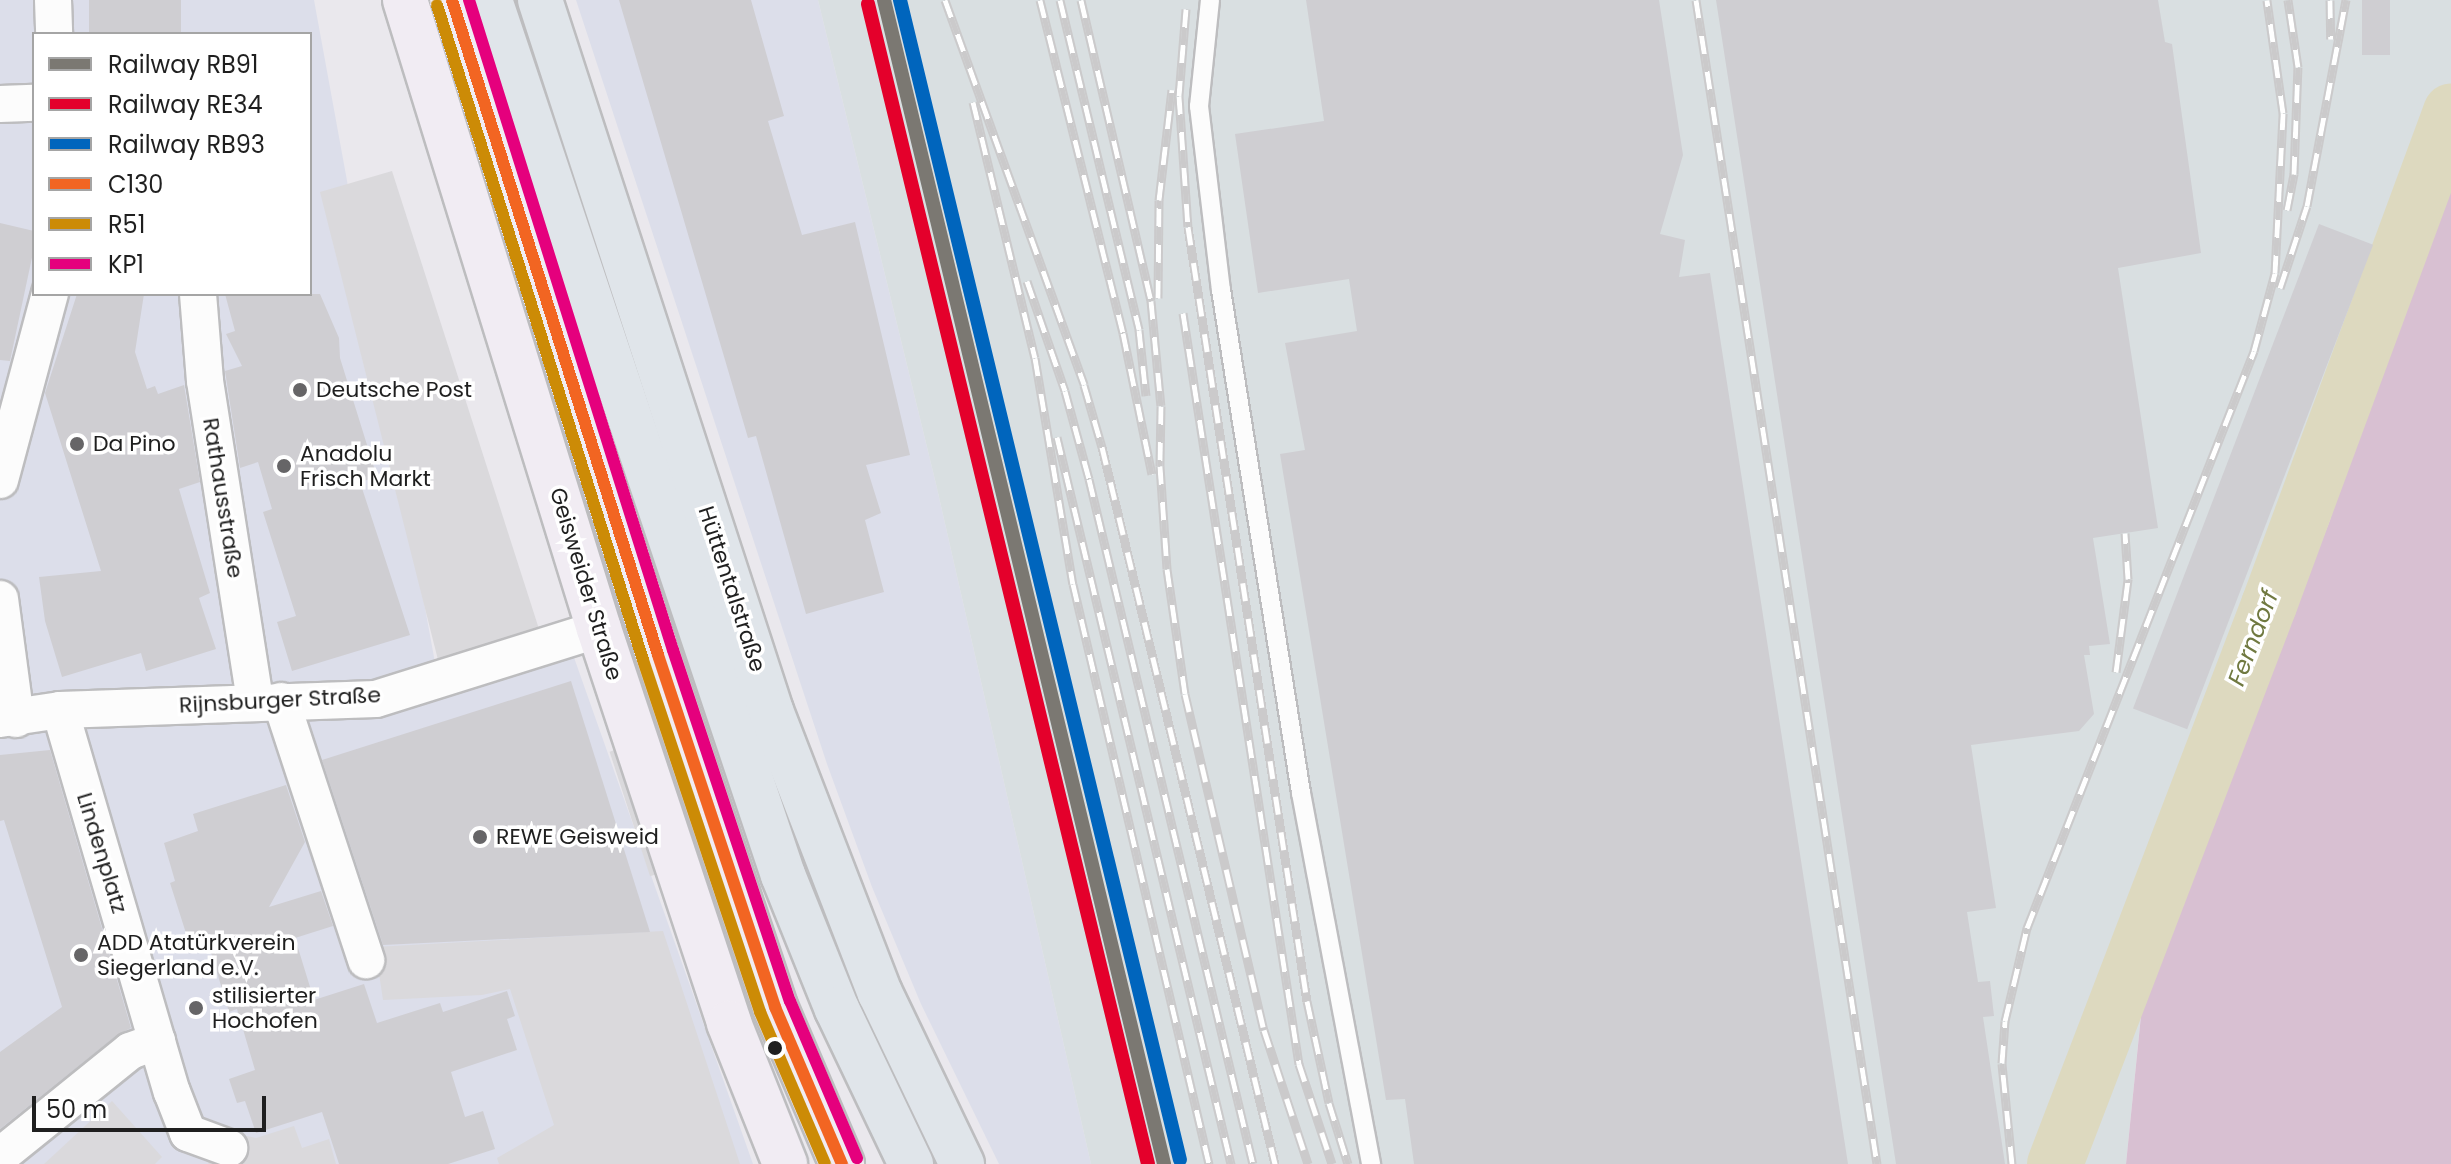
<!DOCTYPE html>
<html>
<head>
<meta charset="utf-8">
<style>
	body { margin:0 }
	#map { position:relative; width:2451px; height:1164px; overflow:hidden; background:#eae8ed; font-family:Poppins,sans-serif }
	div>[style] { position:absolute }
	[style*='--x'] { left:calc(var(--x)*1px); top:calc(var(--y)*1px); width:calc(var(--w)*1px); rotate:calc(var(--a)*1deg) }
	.commercial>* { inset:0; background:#dcdeea }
	.industrial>* { inset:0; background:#d9dfe1 }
	.forest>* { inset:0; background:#d8c0d2 }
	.parking>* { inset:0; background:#dad9dc; transform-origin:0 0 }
	.river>* { height:56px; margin:-28px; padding:0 28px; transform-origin:28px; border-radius:28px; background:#ddd9bf }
	.building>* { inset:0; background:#cfced2; transform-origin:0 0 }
	.roads { filter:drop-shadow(2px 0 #bdbdbf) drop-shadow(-2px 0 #bdbdbf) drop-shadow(0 2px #bdbdbf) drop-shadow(0 -2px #bdbdbf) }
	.lane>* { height:18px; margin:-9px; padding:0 9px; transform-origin:9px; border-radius:9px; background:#fcfcfc }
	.street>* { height:36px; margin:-18px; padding:0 18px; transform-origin:18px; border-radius:18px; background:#fcfcfc }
	.secondary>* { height:44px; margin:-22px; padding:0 22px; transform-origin:22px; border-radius:22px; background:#f1ecf3 }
	.highway>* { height:44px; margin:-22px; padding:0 22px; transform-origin:22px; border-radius:22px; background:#e0e5ea }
	.rail>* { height:9px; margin-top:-4.5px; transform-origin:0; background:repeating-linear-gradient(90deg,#fff 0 18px,#cbcacb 0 36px); box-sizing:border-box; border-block:2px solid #cbcacb }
	.bus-1>* { height:12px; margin:-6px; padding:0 6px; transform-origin:6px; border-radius:6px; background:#f26522 }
	.bus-2>* { height:12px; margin:-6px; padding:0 6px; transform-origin:6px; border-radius:6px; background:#cc8b06 }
	.bus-3>* { height:12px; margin:-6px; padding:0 6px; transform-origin:6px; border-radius:6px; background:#e5007d }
	.rail-1>* { height:14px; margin:-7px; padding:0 7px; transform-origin:7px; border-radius:7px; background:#7b7872 }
	.rail-2>* { height:14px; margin:-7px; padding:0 7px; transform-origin:7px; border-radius:7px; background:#e4002b }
	.rail-3>* { height:14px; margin:-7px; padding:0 7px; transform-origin:7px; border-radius:7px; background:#0065bd }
	.dots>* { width:22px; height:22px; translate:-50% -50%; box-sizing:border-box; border:4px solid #fff; border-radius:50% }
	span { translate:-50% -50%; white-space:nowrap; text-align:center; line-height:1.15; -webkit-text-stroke:7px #fff; paint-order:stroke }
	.poi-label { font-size:22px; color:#1f1f1f }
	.left { translate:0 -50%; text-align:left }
	.street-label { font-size:22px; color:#1f1f1f }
	.water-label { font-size:24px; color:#707940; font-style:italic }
	.legend { position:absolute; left:32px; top:32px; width:280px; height:264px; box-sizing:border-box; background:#fff; border:2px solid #a5a5a5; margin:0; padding:10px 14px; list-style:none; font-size:24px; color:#1f1f1f }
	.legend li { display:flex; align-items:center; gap:16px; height:40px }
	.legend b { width:40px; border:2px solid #a5a5a5 }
	.scale { position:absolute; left:32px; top:1096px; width:234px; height:36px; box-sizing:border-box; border:4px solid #1f1f1f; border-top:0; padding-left:10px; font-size:24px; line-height:28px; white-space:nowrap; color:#1f1f1f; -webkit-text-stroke:6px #fff; paint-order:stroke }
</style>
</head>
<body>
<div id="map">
	<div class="commercial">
		<div style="clip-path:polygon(evenodd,0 0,314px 0,438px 679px,571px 649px,753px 1164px,0 1164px,0 0,34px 34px,310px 34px,310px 294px,34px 294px,34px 34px)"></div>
		<div style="clip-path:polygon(576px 0,818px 0,936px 484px,1091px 1164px,999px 1164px,921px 1004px,872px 887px,827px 764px)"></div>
	</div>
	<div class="industrial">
		<div style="clip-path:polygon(818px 0,2451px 0,2451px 110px,2330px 520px,2144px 985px,2126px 1164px,1091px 1164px,936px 484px)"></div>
	</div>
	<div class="forest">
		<div style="clip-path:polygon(2451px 110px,2451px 1164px,2126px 1164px,2144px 986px,2330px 520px)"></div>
	</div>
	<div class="parking">
		<div style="clip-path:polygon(392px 171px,539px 629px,438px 660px,320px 192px)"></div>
		<div style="left:621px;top:748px;width:131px;height:12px;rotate:72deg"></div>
		<div style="clip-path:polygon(663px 931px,740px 1164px,499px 1164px,497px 1158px,554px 1125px,510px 989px,482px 995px,383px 1000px,375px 947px)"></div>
		<div style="clip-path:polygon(112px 1101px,162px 1157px,155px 1164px,44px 1164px)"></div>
		<div style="clip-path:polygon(294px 1126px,302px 1148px,329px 1139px,336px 1164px,209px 1164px,203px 1156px,228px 1132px,256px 1138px)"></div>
	</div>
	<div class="river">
		<div style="--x:2055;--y:1164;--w:599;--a:-69.05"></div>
		<div style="--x:2269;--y:605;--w:526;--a:-69.74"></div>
	</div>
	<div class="building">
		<div style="left:89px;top:0;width:92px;height:32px"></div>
		<div style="clip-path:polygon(619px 0,751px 0,784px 116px,768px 121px,802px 235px,855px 222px,910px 455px,866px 465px,881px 513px,865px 520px,884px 592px,806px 614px,756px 436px,748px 438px)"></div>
		<div style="clip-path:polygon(1306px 0,1659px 0,1683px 155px,1660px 234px,1685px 240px,1679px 277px,1710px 273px,1848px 1164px,1414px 1164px,1405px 1099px,1386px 1100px,1280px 454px,1305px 450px,1285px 343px,1357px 331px,1349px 279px,1258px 293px,1235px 134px,1324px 121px)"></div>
		<div style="clip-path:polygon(1716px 0,2158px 0,2165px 42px,2172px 44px,2201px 253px,2118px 268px,2158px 528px,2093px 538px,2110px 644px,2089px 646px,2090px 655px,2084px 655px,2094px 714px,2079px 731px,1971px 745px,1996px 908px,1967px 912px,1978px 982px,1990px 981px,1994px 1016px,1983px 1017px,2005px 1164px,1896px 1164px)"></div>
		<div style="left:2362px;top:0;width:28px;height:55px"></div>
		<div style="clip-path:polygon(0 223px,34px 231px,34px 248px,10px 361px,0 360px)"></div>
		<div style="left:2319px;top:224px;width:58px;height:519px;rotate:21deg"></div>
		<div style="clip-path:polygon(77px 294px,144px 294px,135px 352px,147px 389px,155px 386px,158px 394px,184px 385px,200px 482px,179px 489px,210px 593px,199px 598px,216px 649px,146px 671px,141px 653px,62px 677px,45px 621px,39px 577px,101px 571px,45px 393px)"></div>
		<div style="clip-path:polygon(225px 294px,320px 294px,339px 338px,340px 358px,377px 477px,360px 482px,410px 635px,292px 671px,277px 622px,296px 616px,263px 512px,272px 509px,258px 462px,240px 468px,225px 371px,242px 366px,226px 334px,235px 331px)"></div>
		<div style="clip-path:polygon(571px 681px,650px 932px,383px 945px,322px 760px)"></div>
		<div style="clip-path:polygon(50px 750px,131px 1028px,117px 1035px,0 1129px,0 1052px,62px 1007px,4px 820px,0 821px,0 755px)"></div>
		<div style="clip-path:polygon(286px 785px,305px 842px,269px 907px,321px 891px,333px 926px,295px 938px,314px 1000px,364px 984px,377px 1023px,440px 1003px,443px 1012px,507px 991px,515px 1016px,507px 1019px,517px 1050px,451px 1072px,465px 1117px,483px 1111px,495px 1149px,448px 1164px,339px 1164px,322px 1112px,256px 1133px,245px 1101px,237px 1103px,229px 1079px,255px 1070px,237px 1009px,229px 1012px,209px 946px,192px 952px,170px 883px,175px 881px,164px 843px,198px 831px,193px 814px)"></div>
	</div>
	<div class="roads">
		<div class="lane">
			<div style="--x:1210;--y:0;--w:107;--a:95.9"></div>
			<div style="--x:1199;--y:106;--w:185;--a:83.2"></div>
			<div style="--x:1221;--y:290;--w:509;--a:80.96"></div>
			<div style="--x:1301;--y:793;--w:378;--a:79.3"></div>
		</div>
		<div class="street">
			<div style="--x:53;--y:0;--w:34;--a:88"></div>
			<div style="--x:0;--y:104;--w:34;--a:-2"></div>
			<div style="--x:198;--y:294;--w:87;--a:85.4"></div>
			<div style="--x:205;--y:381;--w:324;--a:81.1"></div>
			<div style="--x:0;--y:480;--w:193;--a:-75"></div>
			<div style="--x:0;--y:599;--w:121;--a:82.4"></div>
			<div style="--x:281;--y:701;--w:273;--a:71.8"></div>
			<div style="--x:60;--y:710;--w:398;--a:73.7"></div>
			<div style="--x:172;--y:1092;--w:44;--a:68.7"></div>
			<div style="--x:188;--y:1133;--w:44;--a:20.1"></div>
			<div style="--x:0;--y:719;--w:61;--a:-8.5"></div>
			<div style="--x:60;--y:710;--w:316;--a:-2"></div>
			<div style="--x:376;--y:699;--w:234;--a:-17.4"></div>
			<div style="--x:0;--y:1156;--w:167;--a:-38.9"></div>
			<div style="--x:130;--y:1051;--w:29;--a:-20"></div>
		</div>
		<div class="secondary">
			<div style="--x:405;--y:0;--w:658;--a:72.86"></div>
			<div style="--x:599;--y:629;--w:415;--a:71.7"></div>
			<div style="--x:729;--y:1023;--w:152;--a:68.3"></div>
			<div style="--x:452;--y:0;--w:687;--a:72.54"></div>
			<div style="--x:658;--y:655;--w:371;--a:71.6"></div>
			<div style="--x:775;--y:1007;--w:171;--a:66.9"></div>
		</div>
		<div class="highway">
			<div style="--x:490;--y:0;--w:923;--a:71.49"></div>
			<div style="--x:783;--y:875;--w:144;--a:68.1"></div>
			<div style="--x:837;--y:1009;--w:172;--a:64.5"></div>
			<div style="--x:540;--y:0;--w:748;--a:72"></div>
			<div style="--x:771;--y:711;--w:302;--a:68.9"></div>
			<div style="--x:880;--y:993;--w:190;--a:64.4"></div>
		</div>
	</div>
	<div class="rail">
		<div style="--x:945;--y:0;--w:409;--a:70.1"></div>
		<div style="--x:1084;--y:385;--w:65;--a:73.8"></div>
		<div style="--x:1102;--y:447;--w:738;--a:76.43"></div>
		<div style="--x:1040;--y:0;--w:343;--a:76"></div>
		<div style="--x:1123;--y:333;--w:144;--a:78.4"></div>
		<div style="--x:1060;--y:0;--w:339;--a:76.5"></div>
		<div style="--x:1139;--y:330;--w:66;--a:83.9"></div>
		<div style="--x:1081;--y:0;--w:309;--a:76.9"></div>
		<div style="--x:1151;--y:301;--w:105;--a:84.6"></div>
		<div style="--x:1161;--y:406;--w:60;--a:91"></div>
		<div style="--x:1160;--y:466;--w:103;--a:86.1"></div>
		<div style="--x:1167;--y:569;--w:126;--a:81.8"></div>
		<div style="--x:1185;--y:694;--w:345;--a:76.8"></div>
		<div style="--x:1264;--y:1030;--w:141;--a:71.8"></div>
		<div style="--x:1696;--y:0;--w:1178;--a:81.16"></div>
		<div style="--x:2330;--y:0;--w:39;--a:89"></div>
		<div style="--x:1186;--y:9;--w:87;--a:94.6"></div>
		<div style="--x:1179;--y:96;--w:131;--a:86.1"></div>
		<div style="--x:1188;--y:227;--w:783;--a:81.26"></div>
		<div style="--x:1307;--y:1001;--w:104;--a:77.8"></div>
		<div style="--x:1329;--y:1103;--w:64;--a:72.7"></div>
		<div style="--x:973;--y:102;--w:263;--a:76.4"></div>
		<div style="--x:1035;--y:358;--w:229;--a:80.5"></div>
		<div style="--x:1073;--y:584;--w:596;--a:76.8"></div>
		<div style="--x:2287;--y:210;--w:37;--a:-79"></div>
		<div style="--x:2294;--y:174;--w:107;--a:-87.9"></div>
		<div style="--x:2298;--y:67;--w:68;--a:-98.5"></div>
		<div style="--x:1027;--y:281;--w:116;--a:70.9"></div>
		<div style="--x:1065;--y:391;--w:91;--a:74.7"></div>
		<div style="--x:1089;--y:479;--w:704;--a:76.54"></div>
		<div style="--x:2280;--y:288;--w:86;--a:-71.8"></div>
		<div style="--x:2307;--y:206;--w:210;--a:-79.3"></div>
		<div style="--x:1158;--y:298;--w:98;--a:-89.4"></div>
		<div style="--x:1159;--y:200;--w:111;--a:-83.3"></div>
		<div style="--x:1183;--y:313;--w:760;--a:81.22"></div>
		<div style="--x:1299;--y:1064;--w:105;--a:71.7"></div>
		<div style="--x:1057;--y:437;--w:748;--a:76.54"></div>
		<div style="--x:2116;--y:672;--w:94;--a:-82.6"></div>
		<div style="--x:2128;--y:579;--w:46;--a:-93.7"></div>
		<div style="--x:2012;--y:1164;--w:101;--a:-95.7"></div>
		<div style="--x:2002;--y:1063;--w:42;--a:-85.9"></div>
		<div style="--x:2005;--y:1021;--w:96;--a:-76.7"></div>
		<div style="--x:2027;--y:928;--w:620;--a:-68.52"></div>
		<div style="--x:2254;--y:351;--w:81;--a:-74.9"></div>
		<div style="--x:2275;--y:273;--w:160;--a:-87.1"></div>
		<div style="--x:2283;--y:113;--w:114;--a:-98.1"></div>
	</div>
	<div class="bus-1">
		<div style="--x:452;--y:0;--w:687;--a:72.54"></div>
		<div style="--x:658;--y:655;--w:371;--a:71.6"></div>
		<div style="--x:775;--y:1007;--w:171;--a:66.9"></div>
	</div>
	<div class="bus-2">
		<div style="--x:437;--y:5;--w:687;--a:72.54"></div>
		<div style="--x:643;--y:660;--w:371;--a:71.6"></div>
		<div style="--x:760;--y:1012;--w:165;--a:66.8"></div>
	</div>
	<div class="bus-3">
		<div style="--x:469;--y:0;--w:681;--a:72.58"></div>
		<div style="--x:673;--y:650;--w:370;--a:71.6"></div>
		<div style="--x:790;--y:1001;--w:171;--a:66.9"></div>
	</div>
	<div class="rail-1">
		<div style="--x:884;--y:0;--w:1197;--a:76.47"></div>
	</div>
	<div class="rail-2">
		<div style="--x:868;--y:4;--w:1193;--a:76.43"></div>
	</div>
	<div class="rail-3">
		<div style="--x:900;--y:0;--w:1193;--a:76.43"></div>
	</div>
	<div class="dots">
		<div style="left:300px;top:390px;background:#666567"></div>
		<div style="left:77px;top:444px;background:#666567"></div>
		<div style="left:284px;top:466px;background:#666567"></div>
		<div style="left:480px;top:837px;background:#666567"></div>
		<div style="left:81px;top:955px;background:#666567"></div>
		<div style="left:196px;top:1008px;background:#666567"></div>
		<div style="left:775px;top:1048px;background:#1f1f1f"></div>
	</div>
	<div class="poi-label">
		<span class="left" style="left:316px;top:390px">Deutsche Post</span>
		<span class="left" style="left:93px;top:444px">Da Pino</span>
		<span class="left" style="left:300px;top:466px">Anadolu<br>Frisch Markt</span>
		<span class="left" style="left:496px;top:837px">REWE Geisweid</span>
		<span class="left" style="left:97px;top:955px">ADD Atatürkverein<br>Siegerland e.V.</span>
		<span class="left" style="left:212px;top:1008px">stilisierter<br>Hochofen</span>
	</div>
	<div class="street-label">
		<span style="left:223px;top:498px;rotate:81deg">Rathausstraße</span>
		<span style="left:586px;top:584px;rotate:73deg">Geisweider Straße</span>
		<span style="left:732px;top:589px;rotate:72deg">Hüttentalstraße</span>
		<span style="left:280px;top:700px;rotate:-3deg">Rijnsburger Straße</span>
		<span style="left:102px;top:853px;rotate:73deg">Lindenplatz</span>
	</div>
	<div class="water-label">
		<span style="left:2253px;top:638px;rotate:-69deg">Ferndorf</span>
	</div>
	<ul class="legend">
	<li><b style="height:10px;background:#7b7872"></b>Railway RB91</li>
	<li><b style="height:10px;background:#e4002b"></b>Railway RE34</li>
	<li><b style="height:10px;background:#0065bd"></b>Railway RB93</li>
	<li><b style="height:10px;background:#f26522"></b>C130</li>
	<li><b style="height:10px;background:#cc8b06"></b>R51</li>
	<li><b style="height:10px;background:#e5007d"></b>KP1</li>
	</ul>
	<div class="scale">50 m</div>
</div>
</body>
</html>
